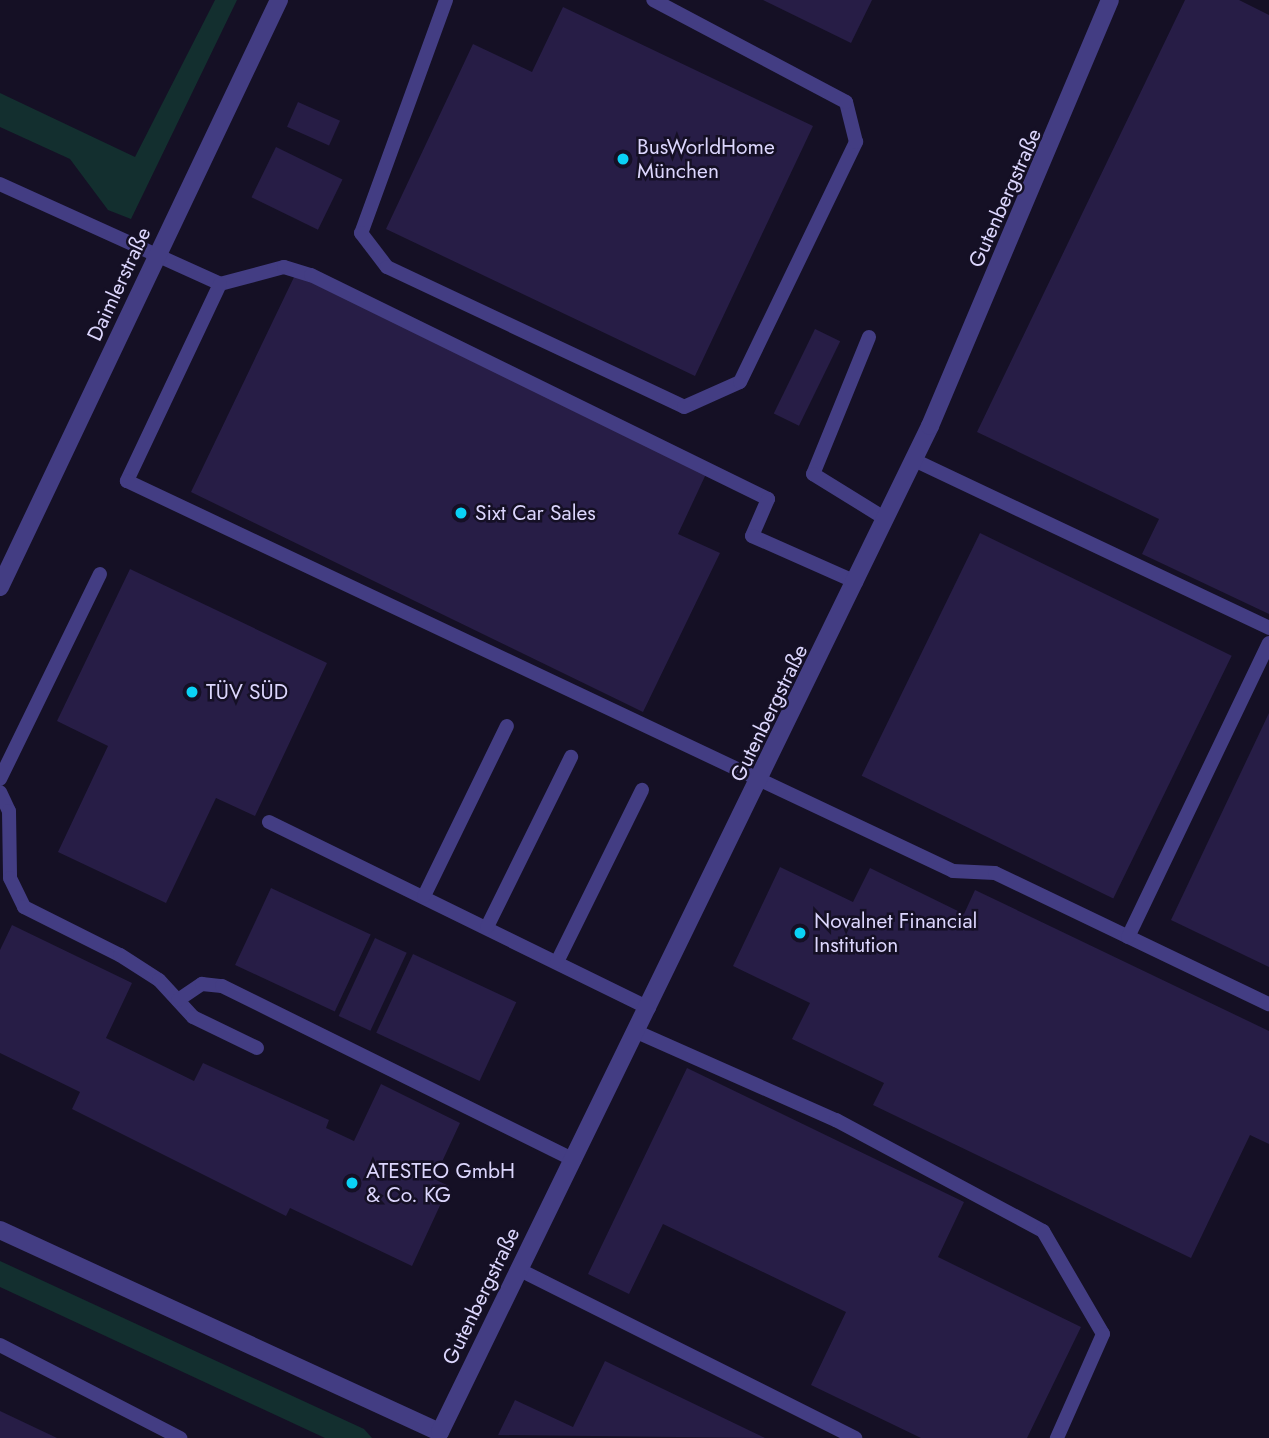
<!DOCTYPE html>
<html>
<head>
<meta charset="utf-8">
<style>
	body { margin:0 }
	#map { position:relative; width:1269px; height:1438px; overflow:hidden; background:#151025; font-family:Jost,sans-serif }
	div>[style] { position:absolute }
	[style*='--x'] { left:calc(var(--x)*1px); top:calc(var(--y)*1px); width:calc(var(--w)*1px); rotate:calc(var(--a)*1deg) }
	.green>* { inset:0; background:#132f2f }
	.building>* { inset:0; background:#271d46; transform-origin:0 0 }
	.lane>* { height:14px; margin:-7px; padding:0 7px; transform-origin:7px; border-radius:7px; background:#433d83 }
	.street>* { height:18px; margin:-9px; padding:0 9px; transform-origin:9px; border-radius:9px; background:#433d83 }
	.dots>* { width:19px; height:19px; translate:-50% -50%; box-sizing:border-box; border:4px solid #151025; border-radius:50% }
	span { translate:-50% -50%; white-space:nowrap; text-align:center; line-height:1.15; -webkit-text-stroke:5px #151025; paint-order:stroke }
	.poi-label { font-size:21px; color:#dcd6fd }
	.left { translate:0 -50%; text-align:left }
	.street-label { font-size:21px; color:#dcd6fd }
</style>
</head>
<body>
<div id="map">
	<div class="green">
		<div style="clip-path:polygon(215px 0,237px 0,131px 219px,108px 210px,70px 159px,0 127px,0 93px,135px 157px)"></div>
		<div style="clip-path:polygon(0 1261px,364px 1429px,372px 1438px,325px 1438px,0 1287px)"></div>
	</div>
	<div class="building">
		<div style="clip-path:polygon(763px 0,872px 0,851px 43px)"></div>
		<div style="clip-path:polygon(1185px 0,1239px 0,1269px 15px,1269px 614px,1142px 554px,1159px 519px,977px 432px)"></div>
		<div style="clip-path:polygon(563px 7px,813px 126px,695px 376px,386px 229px,473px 44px,532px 72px)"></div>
		<div style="left:298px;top:102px;width:46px;height:27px;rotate:24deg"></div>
		<div style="left:276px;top:147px;width:74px;height:56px;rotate:26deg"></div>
		<div style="clip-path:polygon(296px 273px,706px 474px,678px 534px,720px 553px,643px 712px,191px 492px)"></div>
		<div style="left:815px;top:329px;width:28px;height:94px;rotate:26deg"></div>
		<div style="left:980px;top:533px;width:280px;height:270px;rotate:26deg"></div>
		<div style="clip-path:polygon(130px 569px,327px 663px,255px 816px,216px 798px,166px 903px,58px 852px,108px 746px,57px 721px)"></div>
		<div style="clip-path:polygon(1269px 713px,1269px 967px,1171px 920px)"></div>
		<div style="clip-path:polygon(780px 867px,853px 902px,870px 868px,964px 914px,975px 890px,1269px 1031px,1269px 1144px,1250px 1135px,1191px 1258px,873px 1105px,884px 1083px,792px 1039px,810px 1003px,733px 966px)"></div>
		<div style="left:271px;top:888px;width:110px;height:85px;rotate:25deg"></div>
		<div style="clip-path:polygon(12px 925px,132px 983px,106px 1038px,194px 1081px,203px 1063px,329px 1120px,326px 1128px,354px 1141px,381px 1084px,460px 1123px,434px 1179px,449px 1186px,412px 1266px,290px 1208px,286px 1216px,72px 1109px,80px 1092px,0 1053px,0 950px)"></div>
		<div style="left:375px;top:938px;width:35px;height:86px;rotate:25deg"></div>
		<div style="left:413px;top:954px;width:114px;height:87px;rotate:25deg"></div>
		<div style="clip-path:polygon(687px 1068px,964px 1202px,938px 1257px,1081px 1327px,1027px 1438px,921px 1438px,811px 1385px,846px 1312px,663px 1224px,629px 1294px,588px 1274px)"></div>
		<div style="clip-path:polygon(605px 1361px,765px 1438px,498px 1435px,515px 1400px,573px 1427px)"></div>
		<div style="clip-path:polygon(0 1411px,57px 1438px,0 1438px)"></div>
	</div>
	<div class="lane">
		<div style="--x:446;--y:0;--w:248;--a:110"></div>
		<div style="--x:361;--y:233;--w:43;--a:52.6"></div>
		<div style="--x:387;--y:267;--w:328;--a:25.2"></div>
		<div style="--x:684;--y:407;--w:61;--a:-24.1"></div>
		<div style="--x:740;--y:382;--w:267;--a:-64.2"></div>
		<div style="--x:856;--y:142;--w:41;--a:-104"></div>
		<div style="--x:846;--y:102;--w:218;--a:-152.1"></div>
		<div style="--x:0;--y:184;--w:242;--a:24.4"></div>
		<div style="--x:220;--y:284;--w:66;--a:-14.9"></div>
		<div style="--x:284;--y:267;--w:28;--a:17"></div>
		<div style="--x:311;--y:275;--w:509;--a:26.11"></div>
		<div style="--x:768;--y:499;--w:40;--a:113.4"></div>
		<div style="--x:752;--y:536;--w:114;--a:23.9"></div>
		<div style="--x:220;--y:284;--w:218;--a:115.3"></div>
		<div style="--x:127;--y:481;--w:913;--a:25.27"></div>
		<div style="--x:953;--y:871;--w:42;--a:2.7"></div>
		<div style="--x:995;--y:873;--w:304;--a:25.6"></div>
		<div style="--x:869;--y:337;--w:148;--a:112.2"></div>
		<div style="--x:813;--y:474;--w:86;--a:31.7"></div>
		<div style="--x:914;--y:460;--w:393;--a:25.3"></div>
		<div style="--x:0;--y:779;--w:228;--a:-64"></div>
		<div style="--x:0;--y:792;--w:21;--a:65"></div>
		<div style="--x:9;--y:811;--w:67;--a:89.1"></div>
		<div style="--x:10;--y:878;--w:32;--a:64"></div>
		<div style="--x:24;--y:907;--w:107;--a:26.6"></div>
		<div style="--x:120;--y:955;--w:46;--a:32.7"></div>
		<div style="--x:159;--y:980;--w:50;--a:47.4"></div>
		<div style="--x:193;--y:1017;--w:71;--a:25.8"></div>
		<div style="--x:269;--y:822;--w:423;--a:26.1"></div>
		<div style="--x:424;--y:896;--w:189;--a:-64"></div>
		<div style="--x:487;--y:927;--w:190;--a:-63.7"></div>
		<div style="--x:1128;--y:937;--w:326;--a:-64.4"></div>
		<div style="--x:557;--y:962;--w:192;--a:-63.7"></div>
		<div style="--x:178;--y:1000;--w:29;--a:-34"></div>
		<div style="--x:202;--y:984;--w:20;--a:6"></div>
		<div style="--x:222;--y:986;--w:393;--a:26.3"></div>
		<div style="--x:637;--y:1032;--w:218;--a:23.9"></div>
		<div style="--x:836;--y:1120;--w:235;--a:28.2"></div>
		<div style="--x:1043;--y:1231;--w:119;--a:59.8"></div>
		<div style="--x:1103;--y:1334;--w:114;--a:113.9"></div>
		<div style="--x:520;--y:1270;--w:375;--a:26.6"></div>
		<div style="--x:0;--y:1345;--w:203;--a:27.3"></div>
	</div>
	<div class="street">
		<div style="--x:0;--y:587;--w:650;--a:-64.58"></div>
		<div style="--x:0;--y:1230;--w:484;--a:24.7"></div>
		<div style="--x:440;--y:1432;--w:1119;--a:-64.03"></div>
		<div style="--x:930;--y:426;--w:462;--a:-67.1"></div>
	</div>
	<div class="dots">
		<div style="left:623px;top:159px;background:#0ad2f6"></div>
		<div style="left:461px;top:513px;background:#0ad2f6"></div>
		<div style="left:192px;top:692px;background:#0ad2f6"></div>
		<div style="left:800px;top:933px;background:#0ad2f6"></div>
		<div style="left:352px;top:1183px;background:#0ad2f6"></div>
	</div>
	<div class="poi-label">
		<span class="left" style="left:637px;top:159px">BusWorldHome<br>München</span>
		<span class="left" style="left:475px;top:513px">Sixt Car Sales</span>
		<span class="left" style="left:206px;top:692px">TÜV SÜD</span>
		<span class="left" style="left:814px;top:933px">Novalnet Financial<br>Institution</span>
		<span class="left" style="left:366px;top:1183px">ATESTEO GmbH<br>&amp; Co. KG</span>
	</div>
	<div class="street-label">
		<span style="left:1005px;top:198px;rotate:-66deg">Gutenbergstraße</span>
		<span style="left:119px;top:284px;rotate:-65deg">Daimlerstraße</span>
		<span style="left:769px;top:713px;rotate:-64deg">Gutenbergstraße</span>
		<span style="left:481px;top:1296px;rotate:-64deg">Gutenbergstraße</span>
	</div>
</div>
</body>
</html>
